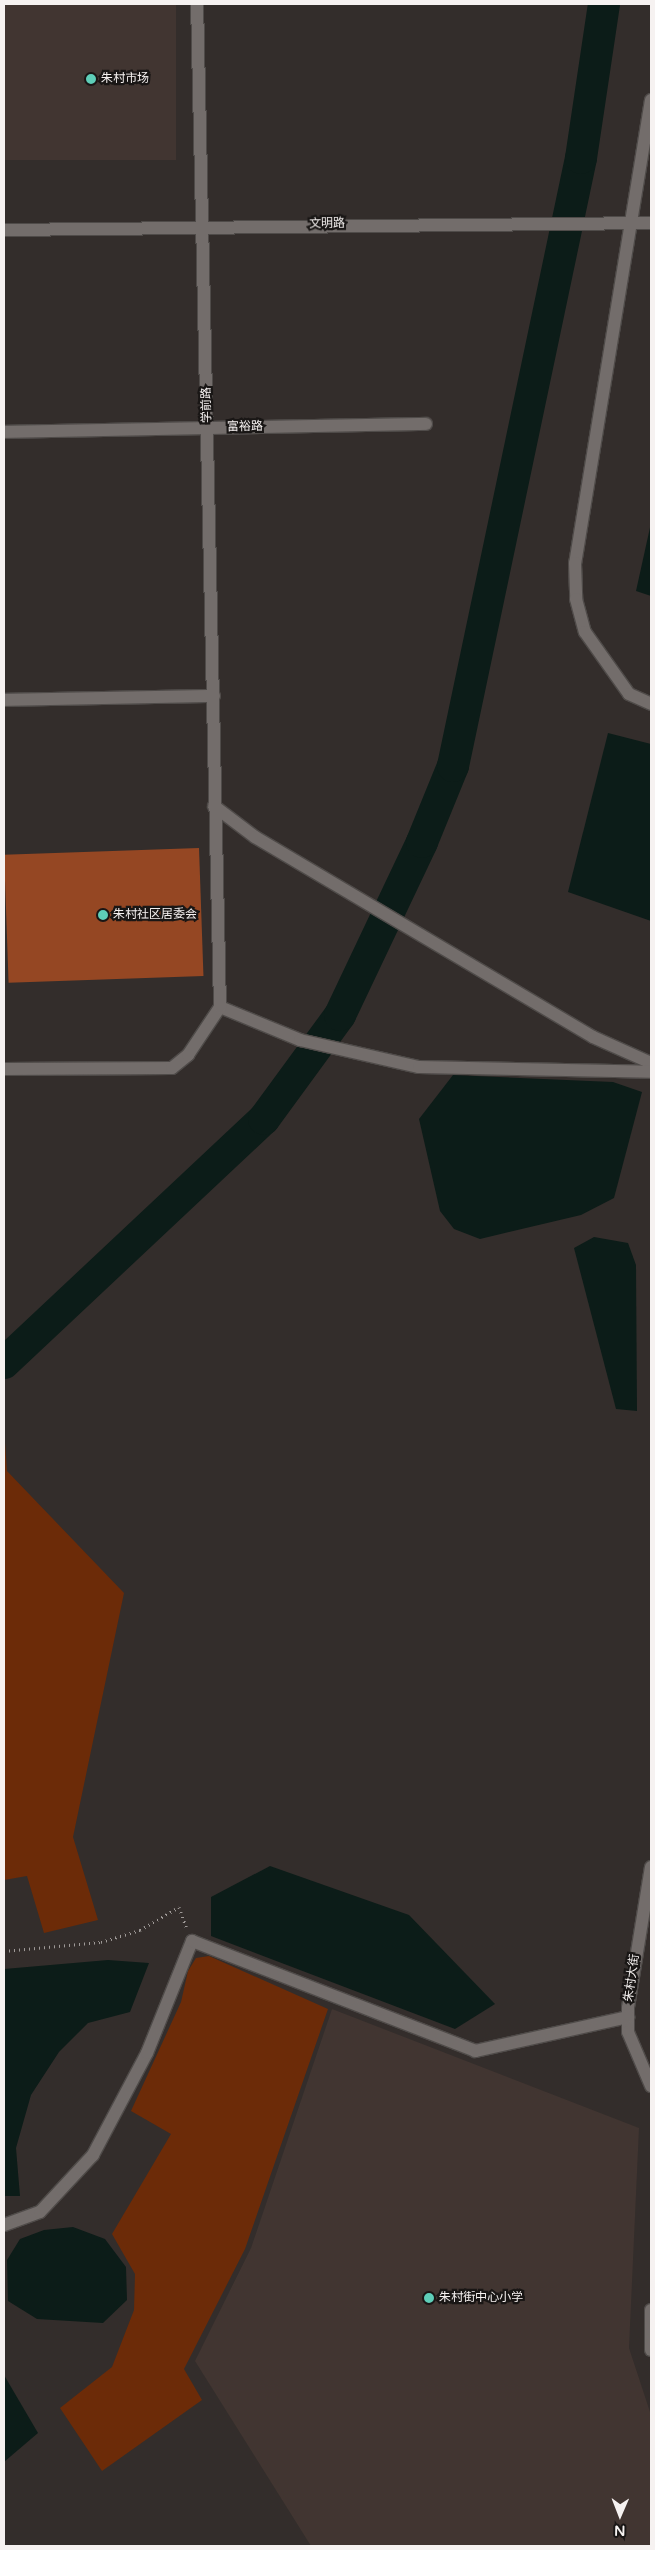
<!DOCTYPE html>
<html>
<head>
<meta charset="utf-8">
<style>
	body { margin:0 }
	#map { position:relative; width:655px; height:2550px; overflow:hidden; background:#332d2b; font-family:"Varela Round","Noto Sans SC",sans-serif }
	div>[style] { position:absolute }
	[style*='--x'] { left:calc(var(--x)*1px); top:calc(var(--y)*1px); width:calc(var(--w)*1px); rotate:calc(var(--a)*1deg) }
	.built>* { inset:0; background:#413531; transform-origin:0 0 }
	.green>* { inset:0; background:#6c2b08 }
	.water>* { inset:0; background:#0c1c18 }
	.river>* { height:32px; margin:-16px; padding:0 16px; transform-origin:16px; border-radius:16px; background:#0c1c18 }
	.building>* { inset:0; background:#954723; transform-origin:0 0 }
	.path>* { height:3px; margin-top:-1.5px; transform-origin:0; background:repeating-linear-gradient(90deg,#9e9997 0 1px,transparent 0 5px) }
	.roads { filter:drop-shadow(1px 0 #4f4b49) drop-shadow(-1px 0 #4f4b49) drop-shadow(0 1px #4f4b49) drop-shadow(0 -1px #4f4b49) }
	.minor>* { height:12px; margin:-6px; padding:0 6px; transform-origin:6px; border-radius:6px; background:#736d6b }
	.dots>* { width:14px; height:14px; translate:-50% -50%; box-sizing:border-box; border:2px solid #191615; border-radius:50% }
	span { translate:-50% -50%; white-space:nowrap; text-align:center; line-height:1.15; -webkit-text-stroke:4.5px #191615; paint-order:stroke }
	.poi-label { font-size:12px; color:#f6f2f1 }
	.left { translate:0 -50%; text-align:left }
	.street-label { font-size:12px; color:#f6f2f1 }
	.frame { position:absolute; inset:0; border:5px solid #f6f2f1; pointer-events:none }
	.north { position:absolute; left:595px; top:2490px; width:50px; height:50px; -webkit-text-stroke:4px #191615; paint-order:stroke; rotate:181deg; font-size:14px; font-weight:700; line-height:20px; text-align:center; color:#f6f2f1 }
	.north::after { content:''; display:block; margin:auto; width:18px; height:22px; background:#f6f2f1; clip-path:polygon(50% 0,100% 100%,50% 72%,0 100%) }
</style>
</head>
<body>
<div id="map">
	<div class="built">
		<div style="left:4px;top:4px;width:172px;height:156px"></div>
		<div style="clip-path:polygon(332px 2009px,639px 2128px,629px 2348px,651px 2415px,651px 2546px,311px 2546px,195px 2361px,251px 2248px)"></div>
	</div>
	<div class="green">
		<div style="clip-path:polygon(4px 1428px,7px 1471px,124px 1593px,73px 1837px,98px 1920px,44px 1933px,27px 1876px,4px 1880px)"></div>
		<div style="clip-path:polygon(209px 1956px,328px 2009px,245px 2249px,184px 2369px,202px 2400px,102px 2471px,60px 2408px,112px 2367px,134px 2310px,135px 2274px,112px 2234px,171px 2134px,131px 2111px,181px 2002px,188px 1971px,196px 1958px)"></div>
	</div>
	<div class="water">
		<div style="clip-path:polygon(651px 523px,651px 596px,636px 591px)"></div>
		<div style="clip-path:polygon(608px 733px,651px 744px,651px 921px,568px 892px)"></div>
		<div style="clip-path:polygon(453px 1075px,613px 1082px,642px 1092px,614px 1198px,581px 1215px,480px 1239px,454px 1229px,440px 1211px,419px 1119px)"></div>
		<div style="clip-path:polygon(594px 1237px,628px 1243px,636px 1265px,637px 1411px,616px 1409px,574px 1248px)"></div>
		<div style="clip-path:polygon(270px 1866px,409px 1915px,495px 2004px,455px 2029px,211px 1936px,211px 1897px)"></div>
		<div style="clip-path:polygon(108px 1960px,149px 1963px,130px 2012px,88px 2023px,59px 2052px,31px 2095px,16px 2148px,20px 2196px,5px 2196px,4px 1969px)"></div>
		<div style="clip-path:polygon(73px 2227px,105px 2239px,126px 2267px,127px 2300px,103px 2323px,37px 2319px,8px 2301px,7px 2260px,20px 2239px,44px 2230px)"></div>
		<div style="clip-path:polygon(4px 2375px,38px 2433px,4px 2462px)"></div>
	</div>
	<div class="river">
		<div style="--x:4;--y:1363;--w:357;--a:-43.2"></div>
		<div style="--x:264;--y:1119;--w:129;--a:-53.8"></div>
		<div style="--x:340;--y:1015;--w:191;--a:-64.6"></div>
		<div style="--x:422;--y:842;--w:82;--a:-67.8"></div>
		<div style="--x:453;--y:766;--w:621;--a:-78.11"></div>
		<div style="--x:581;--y:158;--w:156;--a:-81.5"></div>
	</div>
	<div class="building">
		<div style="left:199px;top:848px;width:128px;height:195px;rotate:88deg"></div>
	</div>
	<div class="path">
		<div style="--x:4;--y:1951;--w:97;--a:-5.3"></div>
		<div style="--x:101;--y:1942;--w:41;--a:-17.1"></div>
		<div style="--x:140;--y:1930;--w:45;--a:-30.5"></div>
		<div style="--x:179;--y:1907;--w:23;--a:70"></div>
	</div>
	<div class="roads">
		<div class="minor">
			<div style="--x:651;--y:100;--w:469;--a:99.3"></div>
			<div style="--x:575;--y:563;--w:36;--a:88"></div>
			<div style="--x:576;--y:599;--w:34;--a:75"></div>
			<div style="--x:585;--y:632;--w:76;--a:54.6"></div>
			<div style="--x:629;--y:694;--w:24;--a:24"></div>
			<div style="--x:4;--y:230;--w:647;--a:-0.62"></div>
			<div style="--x:4;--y:432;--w:422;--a:-1.1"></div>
			<div style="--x:4;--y:700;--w:210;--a:-1.1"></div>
			<div style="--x:214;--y:806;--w:51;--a:37.1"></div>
			<div style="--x:255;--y:837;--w:393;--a:30.6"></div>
			<div style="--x:593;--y:1037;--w:64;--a:24.1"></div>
			<div style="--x:220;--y:1007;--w:87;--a:22.4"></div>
			<div style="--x:300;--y:1040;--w:122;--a:12.8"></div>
			<div style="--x:419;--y:1067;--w:232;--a:1.2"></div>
			<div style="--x:4;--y:1069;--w:168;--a:-0.3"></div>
			<div style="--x:172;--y:1068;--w:21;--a:-39"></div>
			<div style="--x:188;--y:1055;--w:58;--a:-56.3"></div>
			<div style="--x:220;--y:1007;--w:1003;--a:-91.31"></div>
			<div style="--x:651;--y:1867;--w:143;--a:99.3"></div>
			<div style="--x:628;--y:2008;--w:24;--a:90"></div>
			<div style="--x:628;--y:2032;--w:59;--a:66.9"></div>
			<div style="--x:4;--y:2225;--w:38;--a:-20"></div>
			<div style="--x:40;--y:2212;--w:78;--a:-47.1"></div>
			<div style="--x:93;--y:2155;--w:115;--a:-62.1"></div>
			<div style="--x:147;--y:2053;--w:121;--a:-68.1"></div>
			<div style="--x:192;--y:1941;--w:304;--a:21.2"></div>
			<div style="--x:475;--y:2051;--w:157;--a:-12.5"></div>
			<div style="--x:651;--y:2310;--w:40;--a:90"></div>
		</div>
	</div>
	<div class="dots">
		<div style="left:91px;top:79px;background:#5eceb8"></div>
		<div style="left:103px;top:915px;background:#5eceb8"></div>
		<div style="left:429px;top:2298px;background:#5eceb8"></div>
	</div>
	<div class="poi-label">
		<span class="left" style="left:101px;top:79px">朱村市场</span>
		<span class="left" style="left:113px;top:915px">朱村社区居委会</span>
		<span class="left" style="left:439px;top:2298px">朱村街中心小学</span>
	</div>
	<div class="street-label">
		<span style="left:327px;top:224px;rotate:-1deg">文明路</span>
		<span style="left:207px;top:405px;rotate:-91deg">学前路</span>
		<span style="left:245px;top:427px;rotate:-1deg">富裕路</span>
		<span style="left:632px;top:1978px;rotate:-82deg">朱村大街</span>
	</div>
	<div class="frame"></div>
	<div class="north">N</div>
</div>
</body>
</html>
